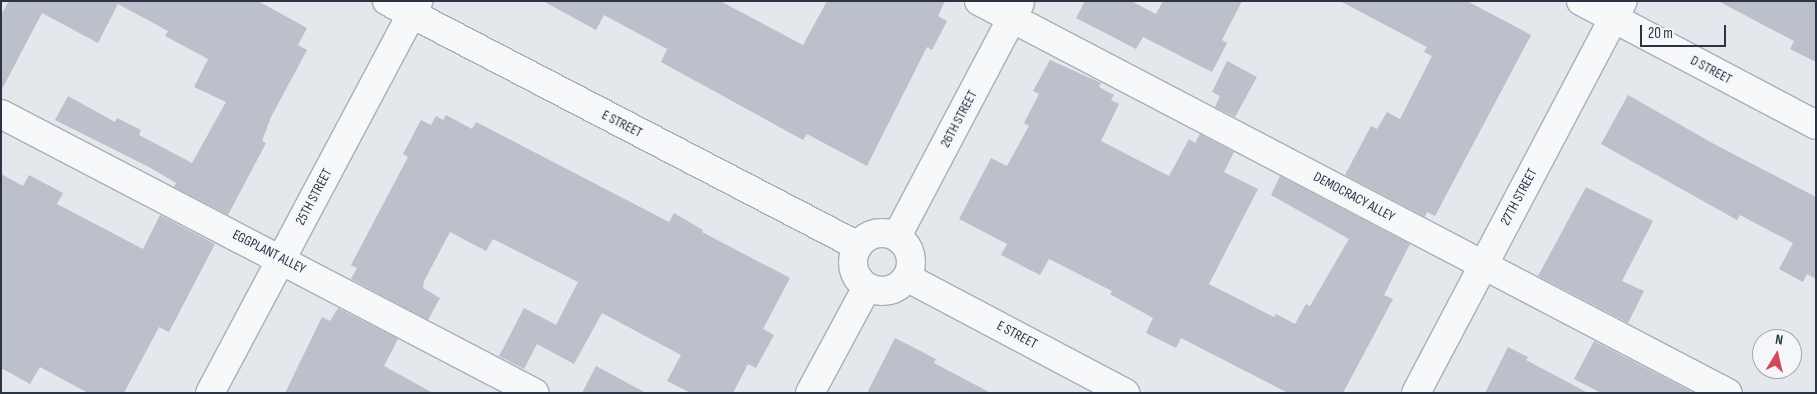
<!DOCTYPE html>
<html>
<head>
<meta charset="utf-8">
<style>
	body { margin:0 }
	#map { position:relative; width:1817px; height:394px; overflow:hidden; background:#e4e7ec; font-family:"Sofia Sans Condensed",sans-serif }
	div>[style] { position:absolute }
	[style*='--x'] { left:calc(var(--x)*1px); top:calc(var(--y)*1px); width:calc(var(--w)*1px); rotate:calc(var(--a)*1deg) }
	.building>* { inset:0; background:#bbc0ca }
	.roads { filter:drop-shadow(1px 0 #a9aeb7) drop-shadow(-1px 0 #a9aeb7) drop-shadow(0 1px #a9aeb7) drop-shadow(0 -1px #a9aeb7) }
	.minor>* { height:28px; margin:-14px; padding:0 14px; transform-origin:14px; border-radius:14px; background:#f7f8fa }
	.minor>.ring { margin:-14px; padding:0; box-sizing:content-box; background:none; border:28px solid #f7f8fa; border-radius:50% }
	span { translate:-50% -50%; white-space:nowrap; text-align:center; line-height:1.15; -webkit-text-stroke:4.5px #f4f6f9; paint-order:stroke }
	.street-label { font-size:14px; color:#2b3445 }
	.frame { position:absolute; inset:0; border:2px solid #2b3445; pointer-events:none }
	.north { position:absolute; left:1752px; top:329px; width:50px; height:50px; box-sizing:border-box; background:#f4f6f9; border:1px solid #a4a8b1; border-radius:50%; rotate:9deg; font-size:14px; font-weight:700; line-height:20px; text-align:center; color:#2b3445 }
	.north::after { content:''; display:block; margin:auto; width:18px; height:22px; background:#d1495b; clip-path:polygon(50% 0,100% 100%,50% 72%,0 100%) }
	.scale { position:absolute; left:1640px; top:25px; width:86px; height:22px; box-sizing:border-box; border:2px solid #2b3445; border-top:0; padding-left:6px; font-size:15px; line-height:18px; white-space:nowrap; color:#2b3445; -webkit-text-stroke:4px #f4f6f9; paint-order:stroke }
</style>
</head>
<body>
<div id="map">
	<div class="building">
		<div style="clip-path:polygon(9px 1px,258px 1px,307px 28px,298px 45px,307px 50px,271px 117px,262px 141px,266px 143px,228px 215px,174px 187px,176px 183px,149px 167px,55px 120px,68px 96px,115px 122px,117px 118px,141px 130px,139px 135px,192px 163px,226px 102px,194px 87px,208px 59px,165px 36px,168px 31px,118px 4px,98px 43px,42px 13px,1px 91px,1px 15px)"></div>
		<div style="clip-path:polygon(543px 1px,720px 1px,803px 45px,827px 1px,945px 1px,938px 16px,947px 21px,932px 50px,927px 47px,867px 166px,807px 134px,803px 140px,661px 62px,667px 49px,604px 15px,596px 30px)"></div>
		<div style="clip-path:polygon(1085px 1px,1131px 1px,1156px 14px,1163px 1px,1242px 1px,1222px 40px,1227px 43px,1212px 72px,1143px 37px,1136px 49px,1076px 18px)"></div>
		<div style="clip-path:polygon(1340px 1px,1467px 1px,1531px 35px,1435px 216px,1427px 212px,1425px 217px,1345px 175px,1371px 126px,1377px 129px,1387px 112px,1400px 119px,1432px 56px,1424px 52px,1427px 47px)"></div>
		<div style="clip-path:polygon(1718px 1px,1816px 1px,1816px 62px,1790px 49px,1794px 41px)"></div>
		<div style="clip-path:polygon(1050px 60px,1101px 83px,1099px 87px,1114px 95px,1111px 100px,1119px 104px,1101px 141px,1169px 176px,1189px 139px,1195px 143px,1200px 134px,1234px 152px,1224px 172px,1258px 189px,1209px 284px,1274px 317px,1276px 314px,1295px 324px,1306px 304px,1310px 306px,1349px 239px,1271px 195px,1280px 176px,1410px 244px,1384px 295px,1393px 299px,1343px 393px,1288px 393px,1181px 338px,1176px 348px,1146px 333px,1153px 318px,1110px 294px,1112px 291px,1049px 259px,1040px 275px,1001px 255px,1007px 244px,959px 219px,991px 158px,1007px 166px,1029px 126px,1024px 123px,1039px 94px,1033px 91px)"></div>
		<div style="clip-path:polygon(1227px 61px,1257px 77px,1235px 117px,1215px 107px,1220px 96px,1212px 92px)"></div>
		<div style="clip-path:polygon(1628px 95px,1714px 144px,1816px 197px,1816px 279px,1807px 274px,1803px 282px,1779px 269px,1793px 243px,1740px 215px,1737px 220px,1601px 144px)"></div>
		<div style="clip-path:polygon(446px 115px,472px 129px,476px 122px,669px 222px,674px 213px,703px 230px,702px 232px,790px 278px,763px 329px,774px 335px,756px 368px,748px 364px,733px 393px,691px 393px,667px 381px,681px 355px,602px 313px,574px 364px,537px 344px,524px 369px,499px 356px,524px 308px,556px 325px,578px 282px,493px 239px,486px 251px,450px 232px,424px 281px,423px 288px,440px 298px,428px 320px,351px 279px,357px 268px,351px 265px,408px 157px,403px 154px,421px 120px,431px 125px,436px 116px,443px 120px)"></div>
		<div style="clip-path:polygon(1px 174px,23px 186px,29px 175px,63px 193px,57px 204px,143px 249px,160px 215px,215px 244px,169px 332px,159px 327px,124px 393px,88px 393px,40px 367px,30px 384px,1px 368px)"></div>
		<div style="clip-path:polygon(1586px 187px,1653px 221px,1622px 281px,1644px 291px,1628px 323px,1538px 276px)"></div>
		<div style="clip-path:polygon(338px 308px,398px 339px,384px 366px,433px 393px,285px 393px,322px 317px,330px 321px)"></div>
		<div style="clip-path:polygon(895px 338px,936px 359px,934px 363px,991px 393px,867px 393px)"></div>
		<div style="clip-path:polygon(1594px 341px,1694px 393px,1601px 393px,1574px 379px)"></div>
		<div style="clip-path:polygon(1508px 347px,1528px 357px,1526px 360px,1588px 393px,1485px 393px)"></div>
		<div style="clip-path:polygon(596px 366px,646px 393px,582px 393px)"></div>
	</div>
	<div class="roads">
		<div class="minor">
			<div style="--x:387;--y:1;--w:531;--a:27.48"></div>
			<div style="--x:979;--y:1;--w:845;--a:27.63"></div>
			<div style="--x:1581;--y:1;--w:266;--a:27.8"></div>
			<div style="--x:1;--y:114;--w:602;--a:27.59"></div>
			<div class="ring" style="left:853px;top:233px;width:30px;height:30px"></div>
			<div style="--x:897;--y:236;--w:263;--a:-62.2"></div>
			<div style="--x:908;--y:278;--w:246;--a:27.9"></div>
			<div style="--x:210;--y:393;--w:444;--a:-62"></div>
			<div style="--x:810;--y:393;--w:120;--a:-61.7"></div>
			<div style="--x:1416;--y:393;--w:443;--a:-62.2"></div>
		</div>
	</div>
	<div class="street-label">
		<span style="left:1711px;top:70px;rotate:28deg">D STREET</span>
		<span style="left:959px;top:119px;rotate:-62deg">26TH STREET</span>
		<span style="left:622px;top:124px;rotate:27deg">E STREET</span>
		<span style="left:314px;top:197px;rotate:-62deg">25TH STREET</span>
		<span style="left:1354px;top:197px;rotate:28deg">DEMOCRACY ALLEY</span>
		<span style="left:1519px;top:197px;rotate:-62deg">27TH STREET</span>
		<span style="left:269px;top:252px;rotate:27deg">EGGPLANT ALLEY</span>
		<span style="left:1017px;top:335px;rotate:28deg">E STREET</span>
	</div>
	<div class="frame"></div>
	<div class="north">N</div>
	<div class="scale">20 m</div>
</div>
</body>
</html>
